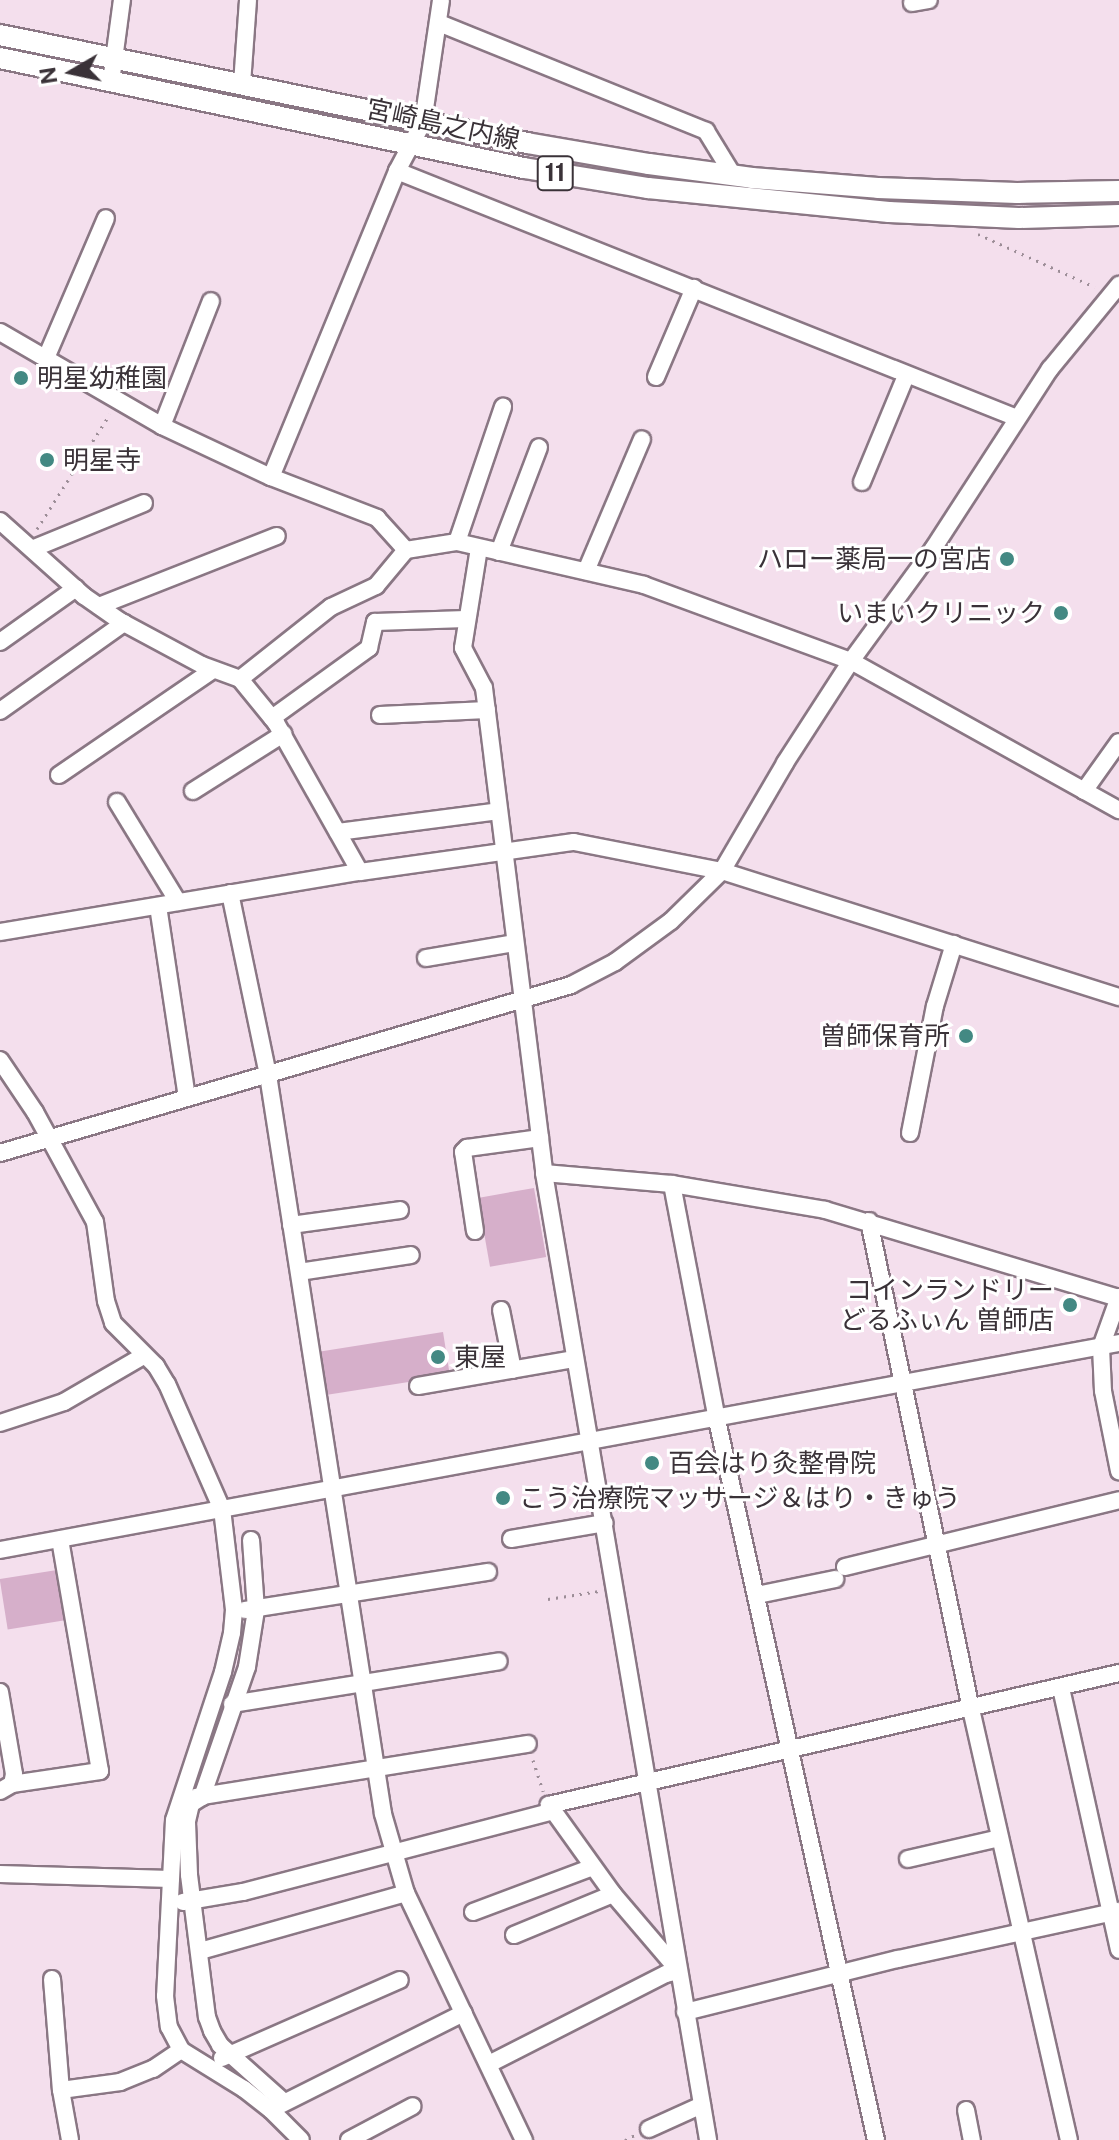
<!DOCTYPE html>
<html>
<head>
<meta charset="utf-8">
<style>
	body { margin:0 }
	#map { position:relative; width:1119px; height:2140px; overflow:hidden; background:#f4dfed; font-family:"Public Sans","Noto Sans JP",sans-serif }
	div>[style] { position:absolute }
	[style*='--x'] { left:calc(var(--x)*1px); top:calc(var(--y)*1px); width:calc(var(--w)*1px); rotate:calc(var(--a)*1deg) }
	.green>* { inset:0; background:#d6afca; transform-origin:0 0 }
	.path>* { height:3px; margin-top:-1.5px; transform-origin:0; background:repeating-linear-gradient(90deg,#9c8d97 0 2px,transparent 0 8px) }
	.roads { filter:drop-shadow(2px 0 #8a7784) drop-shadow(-2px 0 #8a7784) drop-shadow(0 2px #8a7784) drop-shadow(0 -2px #8a7784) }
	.minor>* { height:16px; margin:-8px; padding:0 8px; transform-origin:8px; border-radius:8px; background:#fff }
	.major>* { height:20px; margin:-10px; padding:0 10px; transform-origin:10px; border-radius:10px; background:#fff }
	.dots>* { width:22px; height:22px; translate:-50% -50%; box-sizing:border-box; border:4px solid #fff; border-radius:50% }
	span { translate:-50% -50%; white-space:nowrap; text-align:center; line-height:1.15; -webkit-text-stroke:6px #fff; paint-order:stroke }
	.shield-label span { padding:2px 6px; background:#fff; border:2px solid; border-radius:6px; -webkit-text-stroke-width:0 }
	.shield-label { font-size:24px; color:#3a3238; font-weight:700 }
	.street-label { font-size:26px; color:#3a3238 }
	.poi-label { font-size:26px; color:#3a3238 }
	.left { translate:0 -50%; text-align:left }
	.right { translate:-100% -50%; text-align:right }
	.north { position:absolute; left:32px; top:32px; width:80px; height:80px; -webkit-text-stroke:6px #fff; paint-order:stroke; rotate:261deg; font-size:22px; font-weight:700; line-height:32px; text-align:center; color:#3a3238 }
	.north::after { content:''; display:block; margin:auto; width:28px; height:36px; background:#3a3238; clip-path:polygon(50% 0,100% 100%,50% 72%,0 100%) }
</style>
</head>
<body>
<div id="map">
	<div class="green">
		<div style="left:534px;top:1188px;width:70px;height:57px;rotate:80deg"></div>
		<div style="left:443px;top:1332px;width:44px;height:124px;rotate:81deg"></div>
		<div style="left:57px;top:1570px;width:51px;height:58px;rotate:81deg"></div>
	</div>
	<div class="path">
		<div style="--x:978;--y:234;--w:128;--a:24.4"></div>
		<div style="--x:37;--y:529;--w:136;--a:-57.6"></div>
		<div style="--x:548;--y:1599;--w:52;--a:-8.9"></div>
		<div style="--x:533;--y:1760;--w:33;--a:72"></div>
		<div style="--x:625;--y:2140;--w:11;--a:-27"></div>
	</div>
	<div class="roads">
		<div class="minor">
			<div style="--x:912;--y:3;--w:17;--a:-10"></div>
			<div style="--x:439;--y:23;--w:288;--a:22"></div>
			<div style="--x:706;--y:131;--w:52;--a:58.5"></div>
			<div style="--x:111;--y:82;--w:83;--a:-82.4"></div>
			<div style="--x:242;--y:84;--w:84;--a:-85.9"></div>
			<div style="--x:397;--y:171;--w:667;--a:21.72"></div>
			<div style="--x:0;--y:332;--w:187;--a:30.1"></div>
			<div style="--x:162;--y:426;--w:120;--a:25.1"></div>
			<div style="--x:271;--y:477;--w:114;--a:21.1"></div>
			<div style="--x:377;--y:518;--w:43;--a:47.8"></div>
			<div style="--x:46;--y:358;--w:152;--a:-66.8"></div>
			<div style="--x:656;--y:377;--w:97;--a:-66.9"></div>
			<div style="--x:162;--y:426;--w:134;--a:-68.6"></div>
			<div style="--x:271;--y:477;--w:331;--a:-67.6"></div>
			<div style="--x:397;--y:171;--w:55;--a:-62"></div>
			<div style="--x:423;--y:122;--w:123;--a:-81.6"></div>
			<div style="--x:862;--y:482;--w:115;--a:-67.5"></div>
			<div style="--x:0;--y:521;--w:113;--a:41.8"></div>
			<div style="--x:84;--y:596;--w:44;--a:34.8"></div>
			<div style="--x:120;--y:621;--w:93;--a:28.2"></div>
			<div style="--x:202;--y:665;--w:40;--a:20.2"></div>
			<div style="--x:240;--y:679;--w:57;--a:50.7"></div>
			<div style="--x:276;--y:723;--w:171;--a:60.6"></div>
			<div style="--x:457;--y:542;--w:143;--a:-71.2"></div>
			<div style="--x:479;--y:548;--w:101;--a:99.1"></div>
			<div style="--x:463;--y:648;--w:45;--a:62.3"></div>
			<div style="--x:484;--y:688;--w:489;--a:82.9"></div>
			<div style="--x:544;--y:1173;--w:981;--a:80.37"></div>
			<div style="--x:32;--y:549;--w:121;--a:-22.3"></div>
			<div style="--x:499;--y:552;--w:112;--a:-69.1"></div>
			<div style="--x:586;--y:571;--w:143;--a:-67"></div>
			<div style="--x:99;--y:606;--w:191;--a:-21.5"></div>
			<div style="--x:0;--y:642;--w:93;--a:-35.4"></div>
			<div style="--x:240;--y:679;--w:116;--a:-38.4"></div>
			<div style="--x:331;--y:607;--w:50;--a:-25"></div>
			<div style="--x:376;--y:586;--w:47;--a:-50.2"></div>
			<div style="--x:406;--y:550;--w:52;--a:-8.9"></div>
			<div style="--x:457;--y:542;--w:192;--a:12.9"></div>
			<div style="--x:644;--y:585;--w:221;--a:20.2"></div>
			<div style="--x:851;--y:661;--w:307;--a:29.1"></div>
			<div style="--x:0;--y:711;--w:152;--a:-35.4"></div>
			<div style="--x:380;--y:715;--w:107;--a:-2.7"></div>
			<div style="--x:272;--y:718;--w:120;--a:-35.8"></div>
			<div style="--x:369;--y:648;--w:27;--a:-77"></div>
			<div style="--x:375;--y:622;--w:91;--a:-1.9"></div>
			<div style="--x:59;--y:775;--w:186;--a:-34.3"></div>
			<div style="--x:193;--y:791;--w:107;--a:-32.3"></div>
			<div style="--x:1084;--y:791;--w:60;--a:-54.5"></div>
			<div style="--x:117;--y:802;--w:117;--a:58.6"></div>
			<div style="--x:338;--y:832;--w:162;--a:-7.4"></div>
			<div style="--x:230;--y:893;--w:186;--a:78.2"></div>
			<div style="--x:268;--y:1075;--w:748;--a:81.15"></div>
			<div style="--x:383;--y:1814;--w:82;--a:73.8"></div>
			<div style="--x:406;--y:1893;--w:274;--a:64.5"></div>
			<div style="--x:158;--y:906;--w:194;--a:81.4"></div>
			<div style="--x:0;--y:932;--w:365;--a:-9.5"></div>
			<div style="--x:360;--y:872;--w:216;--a:-8"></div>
			<div style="--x:574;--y:842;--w:151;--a:11.1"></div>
			<div style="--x:722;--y:871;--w:417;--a:17.6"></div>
			<div style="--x:426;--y:958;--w:90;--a:-9.6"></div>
			<div style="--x:0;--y:1060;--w:63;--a:56.1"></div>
			<div style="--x:35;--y:1112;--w:125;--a:61.4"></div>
			<div style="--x:95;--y:1222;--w:80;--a:82.1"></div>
			<div style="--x:106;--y:1301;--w:23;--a:72"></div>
			<div style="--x:113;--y:1323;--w:61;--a:45"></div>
			<div style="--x:156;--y:1366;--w:21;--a:59"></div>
			<div style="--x:167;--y:1384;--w:137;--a:66.3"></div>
			<div style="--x:222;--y:1509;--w:102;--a:83.2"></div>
			<div style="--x:234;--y:1610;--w:23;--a:95"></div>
			<div style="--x:232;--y:1633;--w:40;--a:103"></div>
			<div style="--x:223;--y:1672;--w:156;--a:108.3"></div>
			<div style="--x:174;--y:1820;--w:176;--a:92.9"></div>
			<div style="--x:165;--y:1996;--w:31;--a:83"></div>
			<div style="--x:169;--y:2027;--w:26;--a:62"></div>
			<div style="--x:181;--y:2050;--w:74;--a:31.8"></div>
			<div style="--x:244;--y:2089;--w:34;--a:38"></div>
			<div style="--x:271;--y:2110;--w:42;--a:45"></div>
			<div style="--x:910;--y:1133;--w:129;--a:-78.9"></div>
			<div style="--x:935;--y:1006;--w:65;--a:-73"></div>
			<div style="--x:0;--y:1153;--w:595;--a:-16.39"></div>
			<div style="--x:571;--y:985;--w:50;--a:-27.6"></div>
			<div style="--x:615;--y:962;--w:69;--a:-36.2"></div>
			<div style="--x:671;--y:921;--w:71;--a:-44.4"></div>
			<div style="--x:722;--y:871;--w:125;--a:-59.7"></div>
			<div style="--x:785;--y:763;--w:121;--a:-57.1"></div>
			<div style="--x:851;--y:661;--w:139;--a:-53.8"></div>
			<div style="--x:933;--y:549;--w:215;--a:-57"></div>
			<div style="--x:1050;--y:369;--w:109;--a:-50.6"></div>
			<div style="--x:544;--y:1173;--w:128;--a:4.9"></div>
			<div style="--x:672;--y:1184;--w:155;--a:9.6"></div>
			<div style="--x:825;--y:1210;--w:307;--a:16.7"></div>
			<div style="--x:672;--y:1184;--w:240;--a:79.2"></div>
			<div style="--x:717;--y:1420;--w:737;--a:77.55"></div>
			<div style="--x:869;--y:1221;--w:499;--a:78.2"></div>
			<div style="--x:971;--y:1709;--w:442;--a:77.2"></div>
			<div style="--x:291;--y:1225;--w:110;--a:-7.8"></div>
			<div style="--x:475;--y:1231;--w:80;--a:-98.6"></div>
			<div style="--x:463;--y:1152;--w:6;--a:-45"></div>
			<div style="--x:467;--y:1148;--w:74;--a:-7.8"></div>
			<div style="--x:299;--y:1272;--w:113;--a:-8.6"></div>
			<div style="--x:1119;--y:1297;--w:53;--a:109.8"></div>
			<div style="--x:1101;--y:1347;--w:44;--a:87.4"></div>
			<div style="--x:1103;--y:1391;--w:82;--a:78.7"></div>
			<div style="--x:501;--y:1310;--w:61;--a:78.7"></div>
			<div style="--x:418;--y:1386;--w:159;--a:-9.8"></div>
			<div style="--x:0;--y:1423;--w:67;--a:-18.2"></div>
			<div style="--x:64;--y:1402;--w:91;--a:-30.2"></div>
			<div style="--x:511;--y:1539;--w:95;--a:-9.7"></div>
			<div style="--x:251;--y:1540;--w:70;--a:85.9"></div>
			<div style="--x:256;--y:1610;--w:58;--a:99"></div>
			<div style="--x:247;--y:1667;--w:138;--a:109.1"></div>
			<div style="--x:202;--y:1797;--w:13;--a:148"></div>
			<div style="--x:191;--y:1804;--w:18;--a:103"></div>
			<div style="--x:187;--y:1822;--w:53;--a:87.8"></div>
			<div style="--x:189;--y:1875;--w:143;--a:82.8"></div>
			<div style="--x:207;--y:2017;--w:15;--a:70"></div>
			<div style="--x:212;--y:2031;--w:16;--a:60"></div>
			<div style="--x:220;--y:2045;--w:86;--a:41.7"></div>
			<div style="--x:0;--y:1550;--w:1138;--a:-10.48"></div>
			<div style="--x:845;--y:1567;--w:282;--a:-13.7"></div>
			<div style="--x:757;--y:1595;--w:80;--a:-11.6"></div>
			<div style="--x:245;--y:1610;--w:246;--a:-8.9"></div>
			<div style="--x:1061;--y:1688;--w:268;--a:77.5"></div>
			<div style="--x:0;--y:1692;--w:83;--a:80.3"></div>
			<div style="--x:14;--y:1774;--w:10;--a:101"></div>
			<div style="--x:232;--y:1704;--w:270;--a:-9.1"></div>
			<div style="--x:0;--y:1791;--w:14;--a:-30"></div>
			<div style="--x:12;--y:1784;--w:89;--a:-8.4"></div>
			<div style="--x:100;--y:1771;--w:235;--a:-99.8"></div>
			<div style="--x:196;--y:1797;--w:336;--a:-9.1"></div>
			<div style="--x:908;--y:1859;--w:94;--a:-12.9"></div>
			<div style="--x:0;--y:1874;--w:171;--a:1.7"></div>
			<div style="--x:183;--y:1902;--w:61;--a:-9.5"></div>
			<div style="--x:243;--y:1892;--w:321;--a:-14.6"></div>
			<div style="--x:473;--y:1912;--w:128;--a:-20.6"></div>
			<div style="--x:514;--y:1935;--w:107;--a:-22.5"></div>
			<div style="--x:200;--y:1951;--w:214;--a:-15.7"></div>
			<div style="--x:678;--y:1970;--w:100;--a:-130.5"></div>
			<div style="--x:613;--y:1894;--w:110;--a:-125.7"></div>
			<div style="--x:549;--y:1805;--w:585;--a:-13.04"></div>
			<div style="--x:52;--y:1979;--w:111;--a:85.4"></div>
			<div style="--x:685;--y:2012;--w:219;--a:-14"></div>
			<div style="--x:898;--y:1959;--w:226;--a:-12.3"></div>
			<div style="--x:222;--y:2058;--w:194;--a:-23.7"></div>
			<div style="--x:489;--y:2064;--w:199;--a:-27"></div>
			<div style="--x:666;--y:1974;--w:13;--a:-13"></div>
			<div style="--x:276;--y:2107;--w:210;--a:-26.6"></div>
			<div style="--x:966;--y:2110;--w:31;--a:79"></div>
			<div style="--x:649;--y:2129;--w:58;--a:-24.4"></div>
			<div style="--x:70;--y:2140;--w:51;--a:-100.2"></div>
			<div style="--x:61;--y:2090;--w:60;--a:-7.7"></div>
			<div style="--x:120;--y:2082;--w:35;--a:-22"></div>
			<div style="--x:153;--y:2069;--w:34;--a:-34"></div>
			<div style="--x:349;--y:2140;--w:72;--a:-28"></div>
		</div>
		<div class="major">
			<div style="--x:0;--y:35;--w:538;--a:11.58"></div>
			<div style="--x:527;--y:143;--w:124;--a:9.8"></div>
			<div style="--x:649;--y:164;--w:104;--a:7.7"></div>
			<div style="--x:752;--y:178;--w:126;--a:4.5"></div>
			<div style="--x:878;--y:188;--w:139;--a:2.1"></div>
			<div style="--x:1017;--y:193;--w:102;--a:-1.1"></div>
			<div style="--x:0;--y:58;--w:535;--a:11.86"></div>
			<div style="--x:524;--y:168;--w:126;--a:9.2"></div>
			<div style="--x:648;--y:188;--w:242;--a:5.7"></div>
			<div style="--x:889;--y:212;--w:130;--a:2.6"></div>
			<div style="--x:1019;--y:218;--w:100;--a:-1.7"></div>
		</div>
	</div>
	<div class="dots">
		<div style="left:21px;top:378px;background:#438983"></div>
		<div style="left:47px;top:460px;background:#438983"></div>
		<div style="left:1007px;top:559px;background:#438983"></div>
		<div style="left:1061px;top:613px;background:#438983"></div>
		<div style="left:966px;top:1036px;background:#438983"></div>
		<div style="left:1070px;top:1305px;background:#438983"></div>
		<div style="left:438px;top:1357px;background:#438983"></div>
		<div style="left:652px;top:1463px;background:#438983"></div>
		<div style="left:503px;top:1498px;background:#438983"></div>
	</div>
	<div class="shield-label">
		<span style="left:555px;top:173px">11</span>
	</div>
	<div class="street-label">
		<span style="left:443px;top:124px;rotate:12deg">宮崎島之内線</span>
	</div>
	<div class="poi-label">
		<span class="left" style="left:37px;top:378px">明星幼稚園</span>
		<span class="left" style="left:63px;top:460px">明星寺</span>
		<span class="right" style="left:991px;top:559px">ハロー薬局一の宮店</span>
		<span class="right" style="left:1045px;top:613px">いまいクリニック</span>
		<span class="right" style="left:950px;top:1036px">曽師保育所</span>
		<span class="right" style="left:1054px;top:1305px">コインランドリー<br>どるふぃん 曽師店</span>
		<span class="left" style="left:454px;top:1357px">東屋</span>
		<span class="left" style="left:668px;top:1463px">百会はり灸整骨院</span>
		<span class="left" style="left:519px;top:1498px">こう治療院マッサージ＆はり・きゅう</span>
	</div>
	<div class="north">N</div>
</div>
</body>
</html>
